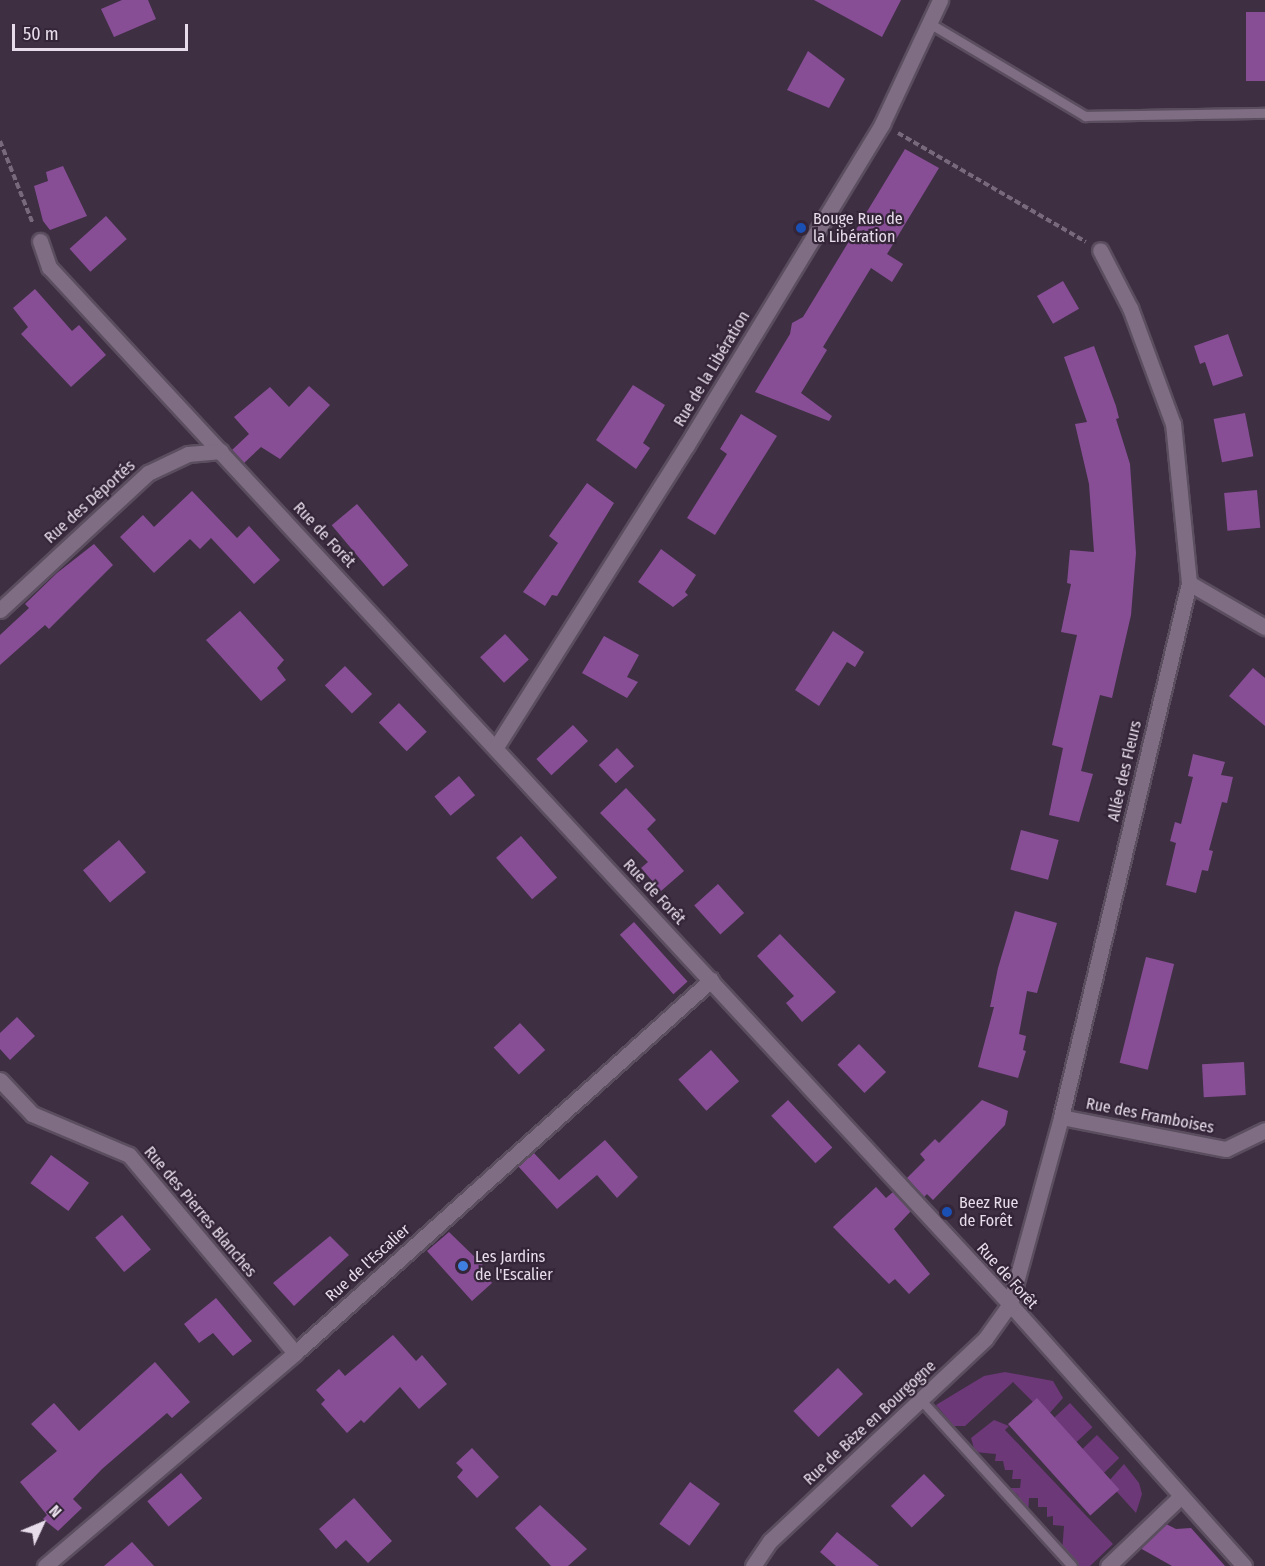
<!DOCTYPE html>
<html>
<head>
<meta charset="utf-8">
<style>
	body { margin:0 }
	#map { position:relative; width:1265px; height:1566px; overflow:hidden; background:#3f2f43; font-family:"Fira Sans Condensed",sans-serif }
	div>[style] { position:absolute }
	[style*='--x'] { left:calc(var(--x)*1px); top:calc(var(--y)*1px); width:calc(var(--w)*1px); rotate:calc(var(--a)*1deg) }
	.green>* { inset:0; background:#6c3878; transform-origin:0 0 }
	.building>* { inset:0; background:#874e96; transform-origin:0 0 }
	.path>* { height:4px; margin-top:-2px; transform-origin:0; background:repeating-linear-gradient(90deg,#786a7c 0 6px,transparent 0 9px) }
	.roads { filter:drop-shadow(2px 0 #5b4e5f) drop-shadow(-2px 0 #5b4e5f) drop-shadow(0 2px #5b4e5f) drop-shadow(0 -2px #5b4e5f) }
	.service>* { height:9px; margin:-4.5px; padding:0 4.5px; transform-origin:4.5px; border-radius:4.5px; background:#7f6d84 }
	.minor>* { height:15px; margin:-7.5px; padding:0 7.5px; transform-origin:7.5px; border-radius:7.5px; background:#7f6d84 }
	.dots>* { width:16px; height:16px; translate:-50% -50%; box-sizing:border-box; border:3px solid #342538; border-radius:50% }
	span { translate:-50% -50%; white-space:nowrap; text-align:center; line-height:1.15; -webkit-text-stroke:4.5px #342538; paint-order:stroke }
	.poi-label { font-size:16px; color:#e7ddea }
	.left { translate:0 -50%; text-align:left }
	.street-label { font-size:16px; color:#e7ddea }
	.north { position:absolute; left:12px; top:1494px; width:60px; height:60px; -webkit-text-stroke:4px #342538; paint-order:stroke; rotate:46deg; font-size:16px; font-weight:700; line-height:24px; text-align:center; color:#e7ddea }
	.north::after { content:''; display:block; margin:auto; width:21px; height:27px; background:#e7ddea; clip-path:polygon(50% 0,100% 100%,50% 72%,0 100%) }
	.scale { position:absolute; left:12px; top:24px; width:176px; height:27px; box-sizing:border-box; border:3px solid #e7ddea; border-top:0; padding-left:8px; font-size:18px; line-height:21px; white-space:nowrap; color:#e7ddea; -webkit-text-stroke:4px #342538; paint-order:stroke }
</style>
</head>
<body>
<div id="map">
	<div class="green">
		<div style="clip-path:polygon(1005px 1372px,1053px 1381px,1063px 1398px,1047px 1416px,1013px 1382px,965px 1426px,954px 1426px,936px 1405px,984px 1376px)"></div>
		<div style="left:1070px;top:1403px;width:33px;height:26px;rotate:47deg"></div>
		<div style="clip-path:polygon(994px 1420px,1009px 1426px,1005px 1430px,1113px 1544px,1090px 1566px,1075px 1566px,1062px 1552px,1064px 1526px,1053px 1525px,1053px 1516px,1047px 1517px,1047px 1507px,1038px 1507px,1038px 1498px,1029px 1498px,1028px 1515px,1017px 1494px,1004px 1491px,1002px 1488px,1020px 1488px,1021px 1479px,1012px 1479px,1013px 1470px,1005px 1470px,1003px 1461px,995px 1461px,996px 1454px,975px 1452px,971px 1438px)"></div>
		<div style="left:1097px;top:1435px;width:32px;height:25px;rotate:46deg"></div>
		<div style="clip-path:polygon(1124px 1464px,1139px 1483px,1142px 1494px,1136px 1513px,1108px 1482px)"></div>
	</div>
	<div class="building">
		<div style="clip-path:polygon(122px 0,148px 0,156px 19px,114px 37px,101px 9px)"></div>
		<div style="clip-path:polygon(814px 0,901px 0,882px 37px)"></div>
		<div style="left:1246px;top:12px;width:19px;height:69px"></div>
		<div style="clip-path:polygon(808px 51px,845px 79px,829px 108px,787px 90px)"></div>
		<div style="clip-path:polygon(905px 149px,939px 168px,887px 254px,903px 264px,892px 282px,871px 268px,823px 347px,827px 350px,801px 393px,832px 416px,829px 421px,755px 392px,790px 334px,792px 323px,803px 317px)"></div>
		<div style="clip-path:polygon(63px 166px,87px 216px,50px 230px,43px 221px,34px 186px,48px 181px,46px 172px)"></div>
		<div style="left:106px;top:216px;width:31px;height:49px;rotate:48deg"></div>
		<div style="left:1063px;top:281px;width:32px;height:30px;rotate:60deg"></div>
		<div style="clip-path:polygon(35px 289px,72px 331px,79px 325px,106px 355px,71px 387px,21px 334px,28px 327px,13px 308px)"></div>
		<div style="clip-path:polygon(1228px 334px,1243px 376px,1213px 386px,1205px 362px,1200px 364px,1194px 346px)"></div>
		<div style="clip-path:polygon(1094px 346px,1116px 406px,1119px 418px,1116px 419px,1130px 464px,1136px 553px,1131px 615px,1112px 698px,1100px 695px,1081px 771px,1093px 774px,1079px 822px,1049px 815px,1063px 748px,1052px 745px,1077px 635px,1061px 632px,1071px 584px,1067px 583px,1070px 550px,1094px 552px,1089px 484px,1075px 424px,1087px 422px,1064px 357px)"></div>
		<div style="clip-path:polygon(633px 385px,665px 405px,643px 443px,650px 448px,636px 469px,596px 440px)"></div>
		<div style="clip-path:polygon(309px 386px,330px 405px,280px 459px,261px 447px,244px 463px,232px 450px,249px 434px,234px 417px,270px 387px,289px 407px)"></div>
		<div style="left:1245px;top:413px;width:44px;height:32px;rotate:79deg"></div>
		<div style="clip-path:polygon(741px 414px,777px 436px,715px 535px,687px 518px,727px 454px,720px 449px)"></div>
		<div style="clip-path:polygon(587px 483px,614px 503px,557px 596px,552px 595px,545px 606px,523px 592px,558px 543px,549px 536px)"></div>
		<div style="left:1257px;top:490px;width:38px;height:33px;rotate:85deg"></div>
		<div style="clip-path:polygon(192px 491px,237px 538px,249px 526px,280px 560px,254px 584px,211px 538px,200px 549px,190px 539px,154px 573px,120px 537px,143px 515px,154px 527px)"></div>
		<div style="left:357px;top:504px;width:80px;height:33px;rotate:50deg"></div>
		<div style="clip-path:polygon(94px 544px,113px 565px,49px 629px,45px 625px,0 665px,0 635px,29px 608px,25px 604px,57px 573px)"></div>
		<div style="clip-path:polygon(661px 549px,696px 575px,685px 592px,688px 595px,673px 607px,638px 582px)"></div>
		<div style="clip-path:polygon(240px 611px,284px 660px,277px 668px,286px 680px,261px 701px,206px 640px)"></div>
		<div style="clip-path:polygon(833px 631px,864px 652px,855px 667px,847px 662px,819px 706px,795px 690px)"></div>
		<div style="left:505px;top:634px;width:35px;height:34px;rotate:47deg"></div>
		<div style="clip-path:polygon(604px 636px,639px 655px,627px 677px,638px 682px,627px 698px,582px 673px)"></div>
		<div style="left:345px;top:666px;width:39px;height:28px;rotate:46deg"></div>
		<div style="clip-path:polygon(1253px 668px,1265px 678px,1265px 726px,1229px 696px)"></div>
		<div style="left:399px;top:703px;width:40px;height:28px;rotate:46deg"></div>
		<div style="left:573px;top:725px;width:22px;height:50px;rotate:47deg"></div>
		<div style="left:617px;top:748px;width:25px;height:25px;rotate:47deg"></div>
		<div style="clip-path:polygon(1193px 754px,1225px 762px,1221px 775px,1233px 777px,1227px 803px,1222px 802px,1209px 850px,1213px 851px,1208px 871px,1202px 870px,1196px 893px,1166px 885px,1176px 843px,1170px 841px,1175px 822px,1181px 824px,1193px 777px,1188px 776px)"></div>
		<div style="left:459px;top:776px;width:25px;height:32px;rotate:50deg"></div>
		<div style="clip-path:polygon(626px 788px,656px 820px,647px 829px,684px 871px,661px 891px,641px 868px,648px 862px,600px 813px)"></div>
		<div style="left:1021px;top:830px;width:39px;height:41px;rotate:15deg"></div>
		<div style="left:521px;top:836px;width:55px;height:33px;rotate:49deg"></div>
		<div style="left:119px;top:840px;width:42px;height:47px;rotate:50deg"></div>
		<div style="left:718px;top:884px;width:39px;height:32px;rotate:48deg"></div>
		<div style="clip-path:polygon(1015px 911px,1057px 923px,1037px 993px,1027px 991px,1019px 1034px,1026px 1036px,1023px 1050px,1026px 1051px,1018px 1078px,978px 1067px,994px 1007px,990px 1007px,998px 968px)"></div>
		<div style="left:634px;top:922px;width:80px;height:19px;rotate:48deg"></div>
		<div style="clip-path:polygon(780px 934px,836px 992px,802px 1022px,786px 1003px,794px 996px,757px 956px)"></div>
		<div style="left:1146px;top:957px;width:29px;height:109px;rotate:14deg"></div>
		<div style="clip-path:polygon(17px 1017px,35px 1036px,10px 1060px,0 1049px,0 1033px)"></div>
		<div style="left:520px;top:1023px;width:37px;height:36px;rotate:47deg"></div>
		<div style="left:859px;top:1044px;width:39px;height:30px;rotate:46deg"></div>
		<div style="left:711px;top:1050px;width:42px;height:44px;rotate:48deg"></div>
		<div style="left:1244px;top:1062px;width:33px;height:42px;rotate:87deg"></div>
		<div style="left:788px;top:1100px;width:65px;height:23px;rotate:47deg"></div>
		<div style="clip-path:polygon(982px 1100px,1008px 1111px,1005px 1125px,933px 1200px,927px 1194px,924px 1197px,907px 1178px,925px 1160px,920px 1154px,935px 1139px,939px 1143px)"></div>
		<div style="clip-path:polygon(605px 1140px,638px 1177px,617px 1198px,597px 1175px,557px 1209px,518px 1166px,533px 1152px,559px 1180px)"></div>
		<div style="left:51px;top:1155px;width:47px;height:35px;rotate:36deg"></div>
		<div style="clip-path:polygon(876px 1187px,886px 1198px,893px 1192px,911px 1211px,894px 1229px,930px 1274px,909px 1294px,895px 1279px,889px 1284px,833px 1227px)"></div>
		<div style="left:122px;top:1215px;width:45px;height:35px;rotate:50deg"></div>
		<div style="clip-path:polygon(449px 1232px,483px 1265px,479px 1268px,492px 1283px,472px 1301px,427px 1251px)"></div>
		<div style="clip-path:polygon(330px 1236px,349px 1255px,294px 1306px,273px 1283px)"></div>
		<div style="clip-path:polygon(216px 1298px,252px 1341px,233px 1356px,213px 1333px,199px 1343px,184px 1324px)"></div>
		<div style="clip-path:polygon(393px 1335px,416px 1361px,422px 1355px,447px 1384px,419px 1409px,400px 1387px,364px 1423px,361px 1420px,347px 1433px,321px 1404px,325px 1400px,316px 1390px,339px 1369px,345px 1376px)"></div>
		<div style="clip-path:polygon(155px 1362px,190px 1402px,172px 1418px,167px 1413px,102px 1469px,73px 1499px,82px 1508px,58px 1531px,43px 1519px,47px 1515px,20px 1482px,57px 1451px,31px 1424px,54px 1403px,79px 1431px)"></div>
		<div style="left:838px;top:1368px;width:36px;height:62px;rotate:46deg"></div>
		<div style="left:1037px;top:1398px;width:123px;height:39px;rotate:48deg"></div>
		<div style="clip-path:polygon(472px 1448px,499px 1477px,477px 1498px,457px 1477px,463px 1470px,456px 1463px)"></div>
		<div style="left:181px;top:1473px;width:33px;height:44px;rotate:50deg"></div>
		<div style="left:924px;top:1474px;width:30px;height:46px;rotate:46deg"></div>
		<div style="left:690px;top:1482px;width:37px;height:52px;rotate:36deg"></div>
		<div style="clip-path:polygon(354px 1498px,392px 1541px,368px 1563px,346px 1540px,336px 1549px,319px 1529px)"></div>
		<div style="clip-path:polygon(540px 1505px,587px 1549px,568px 1566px,551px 1566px,515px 1528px)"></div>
		<div style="clip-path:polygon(1166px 1524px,1176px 1529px,1191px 1528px,1225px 1566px,1172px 1566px,1140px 1548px)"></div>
		<div style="clip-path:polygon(837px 1532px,879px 1566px,836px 1566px,820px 1552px)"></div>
		<div style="clip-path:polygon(132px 1542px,154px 1566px,104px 1566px)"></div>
	</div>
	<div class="path">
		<div style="--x:898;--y:133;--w:217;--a:30.1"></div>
		<div style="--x:0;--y:141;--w:89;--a:68.3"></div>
	</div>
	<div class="roads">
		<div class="service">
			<div style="--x:929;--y:23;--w:182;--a:30.8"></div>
			<div style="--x:1085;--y:116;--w:180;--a:-1"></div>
			<div style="--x:921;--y:1400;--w:224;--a:47.7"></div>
		</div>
		<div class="minor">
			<div style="--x:40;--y:241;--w:28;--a:71"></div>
			<div style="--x:49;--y:267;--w:1414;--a:47.18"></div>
			<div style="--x:1010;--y:1304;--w:351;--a:48.2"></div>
			<div style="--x:1189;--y:583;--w:88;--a:30.1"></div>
			<div style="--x:0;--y:610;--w:202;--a:-42.8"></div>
			<div style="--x:148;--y:473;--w:44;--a:-25.4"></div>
			<div style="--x:188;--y:454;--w:33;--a:-5"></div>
			<div style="--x:496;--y:747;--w:357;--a:-57.7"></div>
			<div style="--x:687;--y:445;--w:376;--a:-58.7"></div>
			<div style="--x:882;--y:124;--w:137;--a:-64.9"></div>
			<div style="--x:0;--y:1080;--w:47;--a:46.7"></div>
			<div style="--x:32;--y:1114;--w:105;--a:22.9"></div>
			<div style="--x:129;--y:1155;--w:258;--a:50"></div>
			<div style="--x:1061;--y:1117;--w:168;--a:11"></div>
			<div style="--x:1226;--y:1149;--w:43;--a:-26"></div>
			<div style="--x:45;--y:1566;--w:328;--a:-40.4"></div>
			<div style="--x:295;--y:1353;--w:559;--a:-41.88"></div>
			<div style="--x:753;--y:1566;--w:30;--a:-56"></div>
			<div style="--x:770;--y:1541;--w:295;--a:-43.2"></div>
			<div style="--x:985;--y:1339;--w:43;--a:-54.5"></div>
			<div style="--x:1010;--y:1304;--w:194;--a:-74.7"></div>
			<div style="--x:1061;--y:1117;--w:549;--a:-76.52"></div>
			<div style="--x:1189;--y:583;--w:160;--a:-95.7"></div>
			<div style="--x:1173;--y:424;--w:124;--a:-110.3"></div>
			<div style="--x:1130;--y:308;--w:65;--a:-117.3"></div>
			<div style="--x:1108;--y:1566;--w:101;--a:-43.8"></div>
		</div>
	</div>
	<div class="dots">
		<div style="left:801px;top:228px;background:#1a4fb4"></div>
		<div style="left:947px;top:1212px;background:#1a4fb4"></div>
		<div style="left:463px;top:1266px;background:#3f7fe0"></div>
	</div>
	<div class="poi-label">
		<span class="left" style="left:813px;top:228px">Bouge Rue de<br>la Libération</span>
		<span class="left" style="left:959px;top:1212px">Beez Rue<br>de Forêt</span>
		<span class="left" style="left:475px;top:1266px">Les Jardins<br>de l'Escalier</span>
	</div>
	<div class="street-label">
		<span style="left:712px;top:369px;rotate:-59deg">Rue de la Libération</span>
		<span style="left:90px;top:502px;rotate:-42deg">Rue des Déportés</span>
		<span style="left:324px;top:535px;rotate:47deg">Rue de Forêt</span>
		<span style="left:1125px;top:771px;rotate:-77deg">Allée des Fleurs</span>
		<span style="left:654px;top:892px;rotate:47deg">Rue de Forêt</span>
		<span style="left:1150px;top:1116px;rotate:11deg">Rue des Framboises</span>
		<span style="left:200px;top:1212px;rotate:50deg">Rue des Pierres Blanches</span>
		<span style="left:368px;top:1263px;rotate:-42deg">Rue de l'Escalier</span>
		<span style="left:1007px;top:1276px;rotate:48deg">Rue de Forêt</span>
		<span style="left:870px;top:1423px;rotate:-43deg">Rue de Bèze en Bourgogne</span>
	</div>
	<div class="north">N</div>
	<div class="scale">50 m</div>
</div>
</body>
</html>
